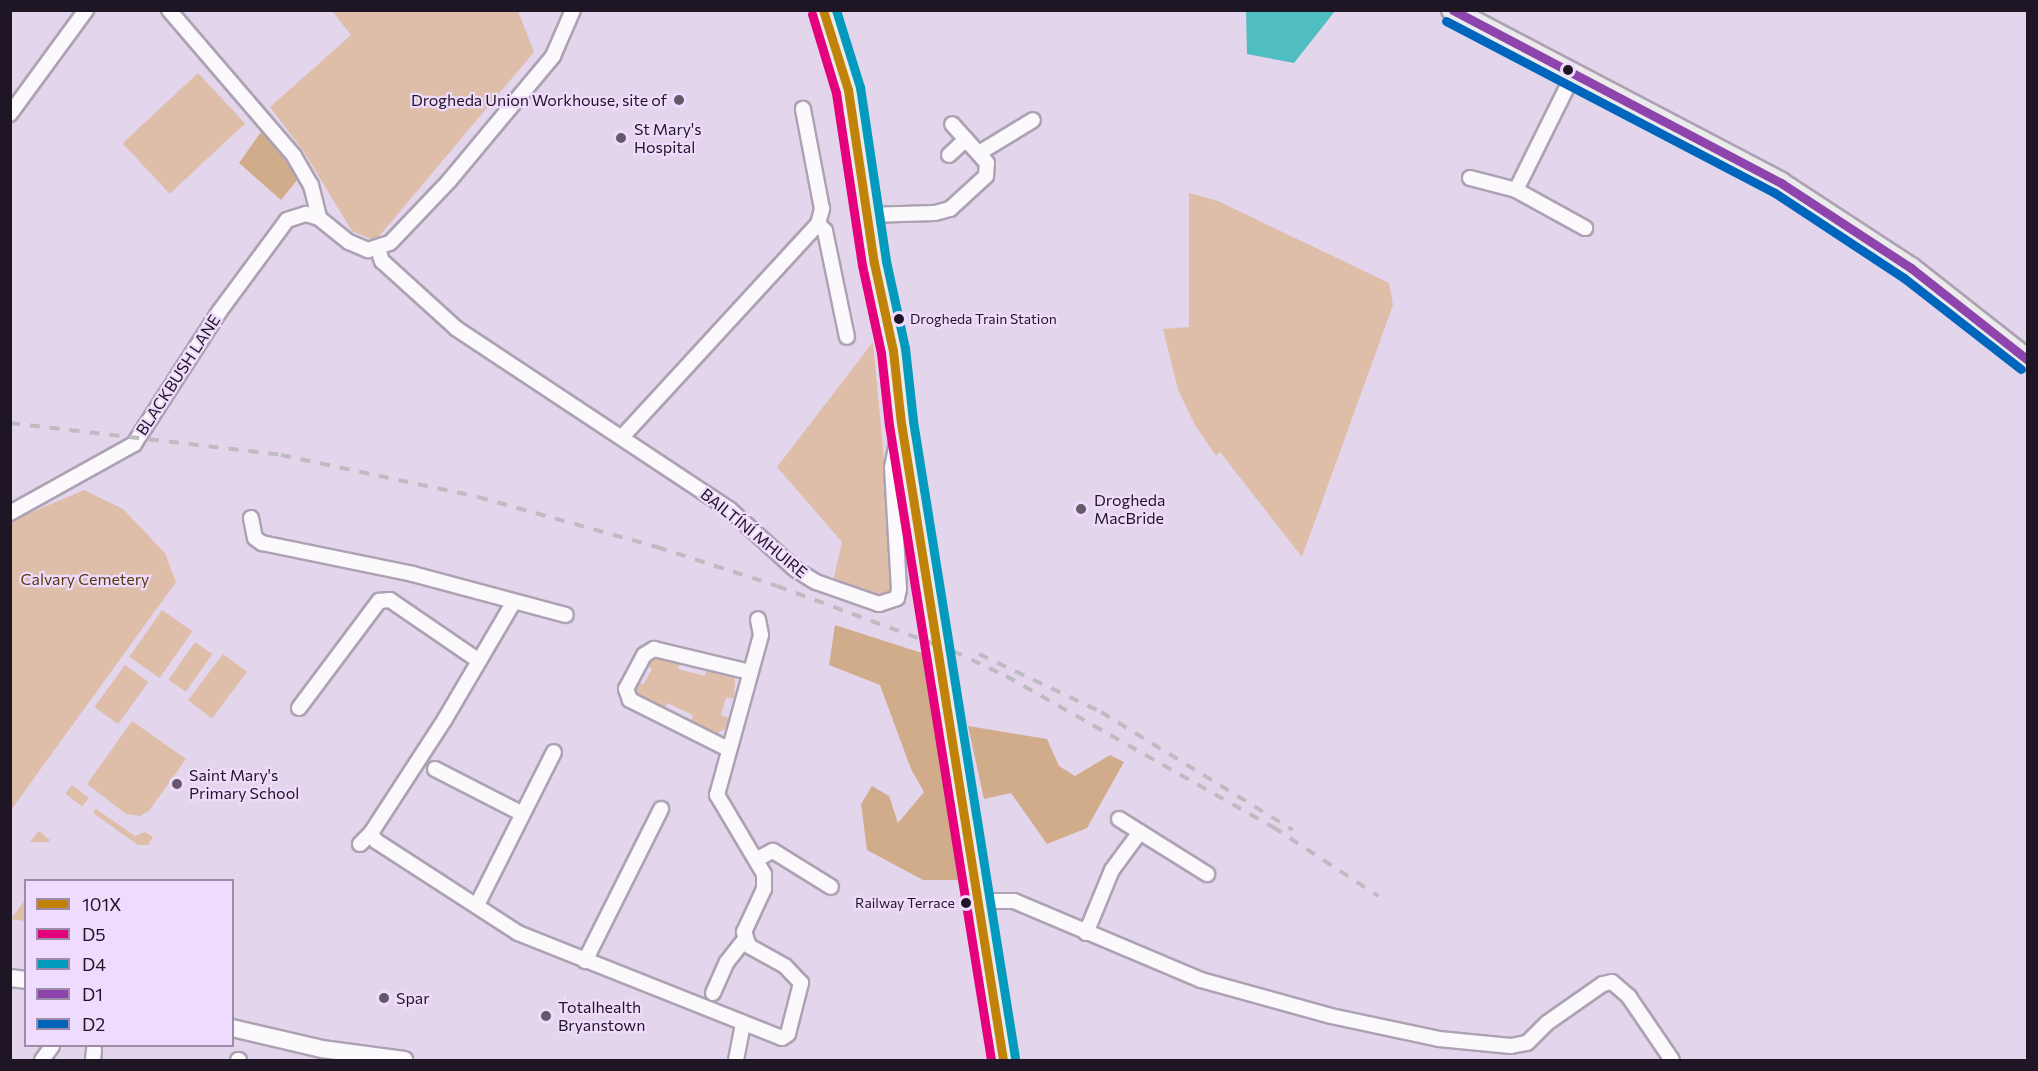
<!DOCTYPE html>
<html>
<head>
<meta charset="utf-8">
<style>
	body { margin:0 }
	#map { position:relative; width:2038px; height:1071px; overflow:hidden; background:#e3d5ec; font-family:Commissioner,sans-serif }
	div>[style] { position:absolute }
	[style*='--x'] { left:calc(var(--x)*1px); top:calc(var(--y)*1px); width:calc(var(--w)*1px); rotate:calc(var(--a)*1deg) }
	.green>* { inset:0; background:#debea9; transform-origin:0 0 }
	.forest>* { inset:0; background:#d1ac8b }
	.water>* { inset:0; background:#50bdc1 }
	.roads { filter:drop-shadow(2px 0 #ada2b4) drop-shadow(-2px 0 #ada2b4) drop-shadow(0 2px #ada2b4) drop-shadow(0 -2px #ada2b4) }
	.minor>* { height:14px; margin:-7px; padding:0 7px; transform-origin:7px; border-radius:7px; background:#fbf9fc }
	.tertiary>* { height:16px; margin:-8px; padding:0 8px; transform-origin:8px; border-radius:8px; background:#fbf9fc }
	.secondary>* { height:20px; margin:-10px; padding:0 10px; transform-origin:10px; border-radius:10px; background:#ecebeb }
	.rail>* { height:4px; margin-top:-2px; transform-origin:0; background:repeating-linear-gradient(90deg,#bebbc1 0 10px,transparent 0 20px) }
	.bus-1>* { height:9px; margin:-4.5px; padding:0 4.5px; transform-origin:4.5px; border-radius:4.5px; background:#c18209 }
	.bus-2>* { height:9px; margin:-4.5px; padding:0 4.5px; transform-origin:4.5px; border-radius:4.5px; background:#e5007d }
	.bus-3>* { height:9px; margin:-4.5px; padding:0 4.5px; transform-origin:4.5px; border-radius:4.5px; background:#039abd }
	.bus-4>* { height:9px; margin:-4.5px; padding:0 4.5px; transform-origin:4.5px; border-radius:4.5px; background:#8e44ad }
	.bus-5>* { height:9px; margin:-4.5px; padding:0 4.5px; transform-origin:4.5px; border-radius:4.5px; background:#0065bd }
	.dots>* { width:16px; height:16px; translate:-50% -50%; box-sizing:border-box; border:3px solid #efdbfd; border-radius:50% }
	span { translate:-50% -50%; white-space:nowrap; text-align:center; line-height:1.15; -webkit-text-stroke:4.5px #efdbfd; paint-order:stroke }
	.bus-label { font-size:14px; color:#1f1625 }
	.left { translate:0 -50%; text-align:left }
	.right { translate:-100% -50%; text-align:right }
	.poi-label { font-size:16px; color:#1f1625 }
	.street-label { font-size:16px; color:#1f1625 }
	.park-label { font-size:16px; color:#583a0f }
	.frame { position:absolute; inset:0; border:12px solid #1f1625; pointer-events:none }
	.legend { position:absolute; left:24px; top:879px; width:210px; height:168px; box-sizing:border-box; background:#efdbfd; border:2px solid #9c8ca7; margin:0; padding:8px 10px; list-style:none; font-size:18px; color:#1f1625 }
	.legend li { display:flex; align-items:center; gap:12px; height:30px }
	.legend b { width:30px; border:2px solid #9c8ca7 }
</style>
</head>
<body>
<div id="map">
	<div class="green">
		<div style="clip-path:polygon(332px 11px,518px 11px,534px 52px,375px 241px,352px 231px,304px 152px,270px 107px,351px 35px)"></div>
		<div style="left:198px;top:73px;width:69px;height:103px;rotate:47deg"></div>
		<div style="clip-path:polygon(1189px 193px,1218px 201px,1389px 283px,1393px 305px,1302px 557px,1220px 452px,1216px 456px,1195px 425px,1178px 390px,1163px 329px,1189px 327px)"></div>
		<div style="clip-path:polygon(873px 342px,895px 575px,891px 590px,878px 597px,833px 581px,842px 542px,777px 467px)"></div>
		<div style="clip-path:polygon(84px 490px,123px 509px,165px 553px,176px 582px,11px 810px,11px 521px)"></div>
		<div style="left:162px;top:610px;width:37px;height:57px;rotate:35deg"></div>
		<div style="left:195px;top:642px;width:21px;height:46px;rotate:35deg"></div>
		<div style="left:223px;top:654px;width:30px;height:58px;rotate:37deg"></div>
		<div style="clip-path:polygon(652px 655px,680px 660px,678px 669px,705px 676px,708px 667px,735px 677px,734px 699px,726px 697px,721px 715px,729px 718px,725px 729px,714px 735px,690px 725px,693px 715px,667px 703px,663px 712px,634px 697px,635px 679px,643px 685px,652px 669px,644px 663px)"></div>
		<div style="left:125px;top:665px;width:29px;height:52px;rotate:36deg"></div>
		<div style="clip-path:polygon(132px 721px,186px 759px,149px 811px,140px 816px,126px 814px,87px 784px)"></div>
		<div style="left:72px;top:785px;width:21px;height:11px;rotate:37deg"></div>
		<div style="clip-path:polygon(96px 809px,135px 836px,145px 832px,153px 837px,148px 845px,138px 845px,93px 813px)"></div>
		<div style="clip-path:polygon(39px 831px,50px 840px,48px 842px,30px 842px)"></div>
		<div style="clip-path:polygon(25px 900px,25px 921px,11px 919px)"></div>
	</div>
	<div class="forest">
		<div style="clip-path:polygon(263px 129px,298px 179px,281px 200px,239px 163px)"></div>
		<div style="clip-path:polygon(835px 625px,928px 655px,963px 880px,923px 880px,867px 850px,861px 804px,872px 786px,889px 796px,898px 823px,924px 792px,911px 769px,880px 685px,829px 665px)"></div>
		<div style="clip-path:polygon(968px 726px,1047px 739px,1059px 766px,1075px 776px,1110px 755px,1124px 762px,1087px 828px,1047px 844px,1011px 793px,984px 799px)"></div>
	</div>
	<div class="water">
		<div style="clip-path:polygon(1246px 11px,1246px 10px,1335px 11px,1294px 63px,1247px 54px)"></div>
	</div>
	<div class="roads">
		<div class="minor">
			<div style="--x:169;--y:10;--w:192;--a:49.4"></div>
			<div style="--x:294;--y:156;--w:34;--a:60"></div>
			<div style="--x:311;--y:185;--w:34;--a:76"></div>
			<div style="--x:10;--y:114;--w:129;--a:-53.8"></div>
			<div style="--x:979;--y:153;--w:63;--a:-31.4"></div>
			<div style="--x:949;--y:155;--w:23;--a:-43"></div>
			<div style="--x:1470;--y:178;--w:48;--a:14.6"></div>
			<div style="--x:1516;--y:190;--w:79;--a:28.8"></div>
			<div style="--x:1516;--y:190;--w:131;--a:-63.6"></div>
			<div style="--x:867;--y:215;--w:68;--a:-1.7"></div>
			<div style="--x:935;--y:213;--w:16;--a:-15"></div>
			<div style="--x:950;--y:209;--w:49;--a:-42.5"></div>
			<div style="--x:986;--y:176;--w:13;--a:-86"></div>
			<div style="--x:987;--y:163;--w:52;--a:-131.9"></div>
			<div style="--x:818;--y:224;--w:10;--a:45"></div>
			<div style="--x:825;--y:231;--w:108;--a:78.3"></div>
			<div style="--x:378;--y:249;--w:13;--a:72"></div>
			<div style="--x:382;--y:261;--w:101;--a:42.2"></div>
			<div style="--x:457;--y:329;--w:326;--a:33.5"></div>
			<div style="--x:729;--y:509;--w:89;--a:42.3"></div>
			<div style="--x:795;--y:569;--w:25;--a:32"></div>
			<div style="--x:816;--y:582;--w:67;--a:19.2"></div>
			<div style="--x:879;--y:604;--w:19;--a:-18"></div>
			<div style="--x:897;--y:598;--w:9;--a:-77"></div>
			<div style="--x:899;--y:589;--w:121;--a:-93.3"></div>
			<div style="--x:892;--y:468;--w:43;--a:-79.2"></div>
			<div style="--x:622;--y:437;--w:289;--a:-47.4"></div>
			<div style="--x:818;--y:224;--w:16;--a:-75"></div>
			<div style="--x:822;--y:209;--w:102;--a:-100.8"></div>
			<div style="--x:10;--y:513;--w:142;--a:-29.1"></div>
			<div style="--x:134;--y:444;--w:157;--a:-57.2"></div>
			<div style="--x:219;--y:312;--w:114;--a:-53.5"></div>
			<div style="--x:287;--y:220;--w:20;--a:-18"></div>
			<div style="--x:306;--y:214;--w:14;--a:17"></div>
			<div style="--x:319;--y:218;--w:38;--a:39"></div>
			<div style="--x:349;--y:242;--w:21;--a:23"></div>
			<div style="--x:368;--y:250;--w:23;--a:-18"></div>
			<div style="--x:390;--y:243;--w:86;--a:-46.4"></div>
			<div style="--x:449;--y:181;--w:163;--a:-50.2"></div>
			<div style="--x:553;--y:56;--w:50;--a:-66.5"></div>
			<div style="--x:251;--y:518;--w:20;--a:79"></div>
			<div style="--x:255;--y:538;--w:9;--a:36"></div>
			<div style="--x:262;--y:543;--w:154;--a:11.6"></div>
			<div style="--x:413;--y:574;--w:158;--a:15"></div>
			<div style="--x:299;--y:708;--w:134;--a:-53.2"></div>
			<div style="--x:379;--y:601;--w:11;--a:-5"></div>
			<div style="--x:390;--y:600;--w:108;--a:34.4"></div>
			<div style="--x:728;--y:749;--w:110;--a:-153.4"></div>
			<div style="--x:630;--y:700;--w:12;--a:-110"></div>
			<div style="--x:626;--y:689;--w:38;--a:-62"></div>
			<div style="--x:644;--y:655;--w:12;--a:-31"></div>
			<div style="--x:654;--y:649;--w:99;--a:13.5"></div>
			<div style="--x:435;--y:769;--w:97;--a:27.1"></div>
			<div style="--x:1119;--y:819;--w:104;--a:32"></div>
			<div style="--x:371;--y:833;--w:9;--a:58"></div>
			<div style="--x:376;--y:841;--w:169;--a:32.9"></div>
			<div style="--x:518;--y:933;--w:284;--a:21.7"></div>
			<div style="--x:782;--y:1038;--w:7;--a:-34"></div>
			<div style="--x:788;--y:1034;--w:53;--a:-75.7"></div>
			<div style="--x:801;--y:983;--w:23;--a:-133"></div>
			<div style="--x:785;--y:966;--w:41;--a:-150.9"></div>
			<div style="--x:749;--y:946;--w:15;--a:-110"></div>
			<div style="--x:744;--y:932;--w:47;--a:-65.1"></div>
			<div style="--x:764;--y:889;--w:15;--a:-90"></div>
			<div style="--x:764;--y:874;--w:92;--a:-120.7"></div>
			<div style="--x:717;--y:795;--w:166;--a:-74.6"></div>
			<div style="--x:761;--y:635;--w:16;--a:-101"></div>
			<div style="--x:360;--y:844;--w:16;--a:-45"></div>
			<div style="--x:371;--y:833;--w:136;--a:-57"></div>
			<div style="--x:445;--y:719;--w:134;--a:-59.6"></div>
			<div style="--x:757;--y:859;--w:18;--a:-27"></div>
			<div style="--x:773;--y:851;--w:68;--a:31.8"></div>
			<div style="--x:979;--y:901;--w:35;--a:0"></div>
			<div style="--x:1014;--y:901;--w:203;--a:22.9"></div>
			<div style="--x:1201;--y:980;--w:135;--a:15.5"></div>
			<div style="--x:1331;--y:1016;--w:110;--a:12"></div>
			<div style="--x:1439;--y:1039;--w:72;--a:5.6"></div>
			<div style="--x:1511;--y:1046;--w:16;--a:-11"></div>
			<div style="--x:1527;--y:1043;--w:28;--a:-45"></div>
			<div style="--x:1547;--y:1023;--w:68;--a:-34.9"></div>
			<div style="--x:1603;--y:984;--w:9;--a:-13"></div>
			<div style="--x:1612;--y:982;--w:23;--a:41"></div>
			<div style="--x:1629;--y:997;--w:76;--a:55.7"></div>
			<div style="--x:477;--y:905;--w:171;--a:-63.3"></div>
			<div style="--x:1086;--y:933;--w:68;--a:-67.6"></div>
			<div style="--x:1112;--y:870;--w:47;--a:-53.6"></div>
			<div style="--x:585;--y:961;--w:170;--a:-63.4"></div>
			<div style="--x:713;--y:993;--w:34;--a:-66"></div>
			<div style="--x:727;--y:962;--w:31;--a:-52"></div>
			<div style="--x:42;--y:1060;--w:17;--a:-54"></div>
			<div style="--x:93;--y:1060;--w:10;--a:-84"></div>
			<div style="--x:238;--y:1060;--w:1;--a:0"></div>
			<div style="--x:736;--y:1060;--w:36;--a:-79"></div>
		</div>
		<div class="tertiary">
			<div style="--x:10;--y:978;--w:16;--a:7"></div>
			<div style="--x:232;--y:1028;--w:92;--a:13.1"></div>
			<div style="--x:322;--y:1049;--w:83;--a:7.6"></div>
		</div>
		<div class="secondary">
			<div style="--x:823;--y:10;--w:84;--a:72.6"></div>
			<div style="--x:848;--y:90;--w:175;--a:81.5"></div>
			<div style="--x:874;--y:263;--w:90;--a:77.8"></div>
			<div style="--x:893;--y:351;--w:72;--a:83.7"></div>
			<div style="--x:901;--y:423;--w:645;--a:80.9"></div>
			<div style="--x:1452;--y:10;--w:372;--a:27.7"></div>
			<div style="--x:1781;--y:183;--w:155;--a:33.2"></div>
			<div style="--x:1911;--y:268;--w:149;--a:38.2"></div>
		</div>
	</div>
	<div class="rail">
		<div style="--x:10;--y:423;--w:273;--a:6.7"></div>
		<div style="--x:281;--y:455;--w:201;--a:12"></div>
		<div style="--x:478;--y:497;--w:186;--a:15.6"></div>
		<div style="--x:657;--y:547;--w:126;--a:18"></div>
		<div style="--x:777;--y:586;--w:188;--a:20.3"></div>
		<div style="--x:953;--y:651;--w:59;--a:25.3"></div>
		<div style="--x:1006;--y:676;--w:307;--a:29.5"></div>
		<div style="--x:1273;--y:827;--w:126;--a:33.3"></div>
		<div style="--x:979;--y:654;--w:135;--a:25.4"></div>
		<div style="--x:1101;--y:712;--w:225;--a:31.6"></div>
	</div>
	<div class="bus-1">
		<div style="--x:823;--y:10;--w:84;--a:72.6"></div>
		<div style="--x:848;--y:90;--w:175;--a:81.5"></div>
		<div style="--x:874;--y:263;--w:90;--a:77.8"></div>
		<div style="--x:893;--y:351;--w:72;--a:83.7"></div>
		<div style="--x:901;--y:423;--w:645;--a:80.9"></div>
	</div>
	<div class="bus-2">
		<div style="--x:812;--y:14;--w:83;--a:73.1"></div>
		<div style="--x:836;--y:93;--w:174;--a:81.4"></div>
		<div style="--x:862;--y:265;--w:90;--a:77.8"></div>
		<div style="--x:881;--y:353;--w:72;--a:83.7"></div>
		<div style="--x:889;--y:425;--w:643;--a:80.87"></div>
	</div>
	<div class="bus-3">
		<div style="--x:836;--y:10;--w:81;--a:72.7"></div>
		<div style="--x:860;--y:87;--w:176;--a:81.5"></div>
		<div style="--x:886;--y:261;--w:89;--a:77.7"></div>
		<div style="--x:905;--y:348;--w:73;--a:83.7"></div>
		<div style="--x:913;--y:421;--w:645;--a:80.9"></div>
	</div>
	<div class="bus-4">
		<div style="--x:1453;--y:10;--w:371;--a:27.8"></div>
		<div style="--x:1781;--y:183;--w:155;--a:33.2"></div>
		<div style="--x:1911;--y:268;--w:149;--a:38.2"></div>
	</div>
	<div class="bus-5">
		<div style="--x:1446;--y:21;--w:371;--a:27.6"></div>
		<div style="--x:1775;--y:193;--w:154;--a:33.4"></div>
		<div style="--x:1904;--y:278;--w:148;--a:37.9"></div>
	</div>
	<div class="dots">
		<div style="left:1568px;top:70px;background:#1f1625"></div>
		<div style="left:679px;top:100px;background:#64596b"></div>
		<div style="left:621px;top:138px;background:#64596b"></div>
		<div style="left:899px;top:319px;background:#1f1625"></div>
		<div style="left:1081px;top:509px;background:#64596b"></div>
		<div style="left:177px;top:784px;background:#64596b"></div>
		<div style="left:966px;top:903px;background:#1f1625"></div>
		<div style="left:384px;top:998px;background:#64596b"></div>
		<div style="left:546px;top:1016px;background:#64596b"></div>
	</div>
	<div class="bus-label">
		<span class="left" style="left:910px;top:319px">Drogheda Train Station</span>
		<span class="right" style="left:955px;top:903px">Railway Terrace</span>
	</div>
	<div class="poi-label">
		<span class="right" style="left:667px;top:100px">Drogheda Union Workhouse, site of</span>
		<span class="left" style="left:634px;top:138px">St Mary's<br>Hospital</span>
		<span class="left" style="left:1094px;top:509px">Drogheda<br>MacBride</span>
		<span class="left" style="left:189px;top:784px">Saint Mary's<br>Primary School</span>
		<span class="left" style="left:396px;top:998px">Spar</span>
		<span class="left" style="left:558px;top:1016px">Totalhealth<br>Bryanstown</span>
	</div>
	<div class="street-label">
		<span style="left:178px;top:375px;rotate:-57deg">BLACKBUSH LANE</span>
		<span style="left:754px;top:533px;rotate:39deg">BAILTÍNÍ MHUIRE</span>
	</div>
	<div class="park-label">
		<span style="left:85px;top:579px">Calvary Cemetery</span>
	</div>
	<div class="frame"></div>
	<ul class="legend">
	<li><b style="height:8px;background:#c18209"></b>101X</li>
	<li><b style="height:8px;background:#e5007d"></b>D5</li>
	<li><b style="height:8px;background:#039abd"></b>D4</li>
	<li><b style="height:8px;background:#8e44ad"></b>D1</li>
	<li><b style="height:8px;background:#0065bd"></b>D2</li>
	</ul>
</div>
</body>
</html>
